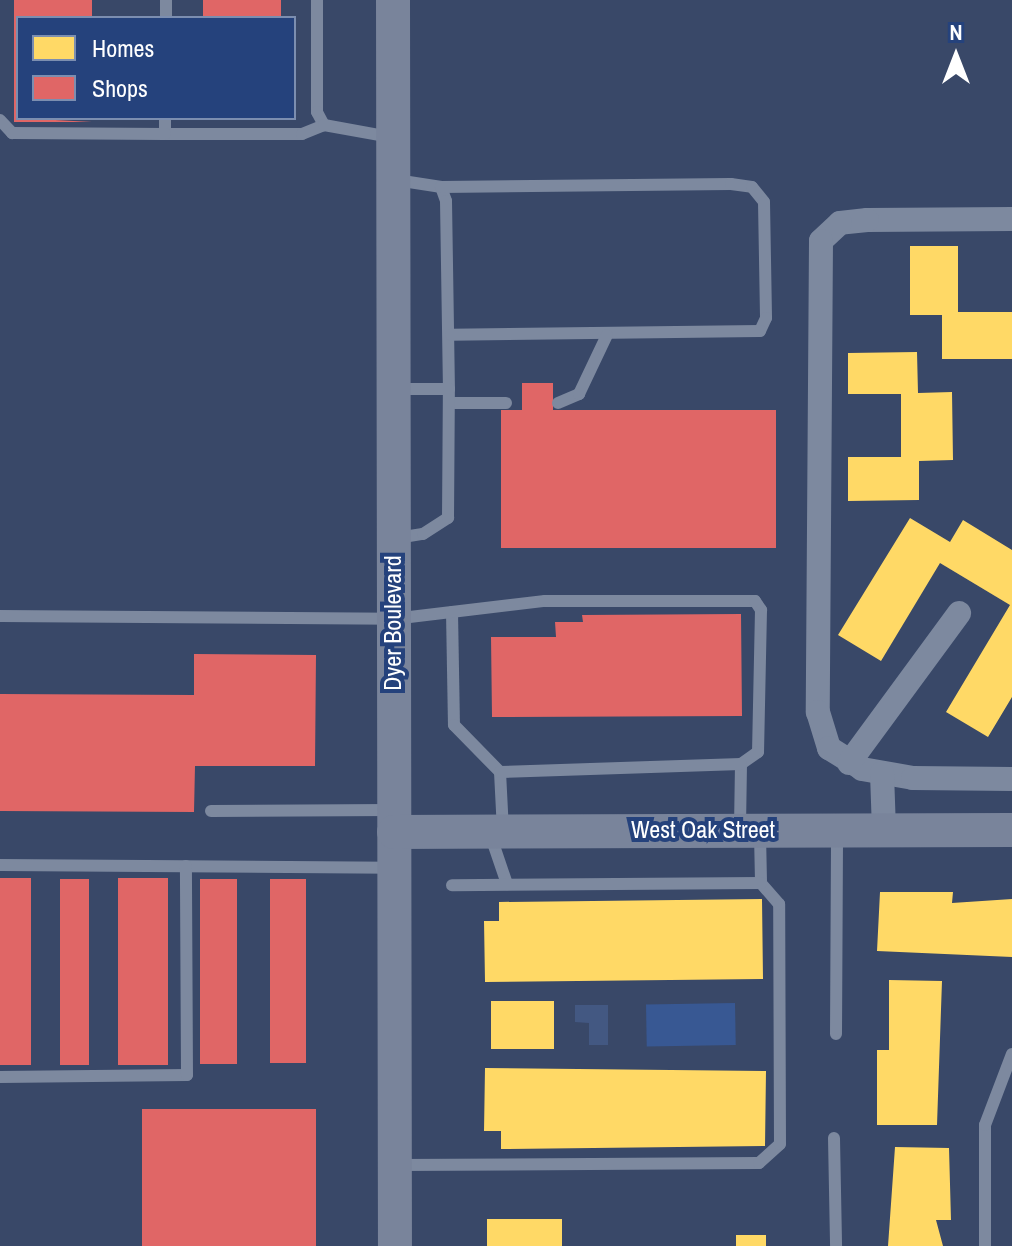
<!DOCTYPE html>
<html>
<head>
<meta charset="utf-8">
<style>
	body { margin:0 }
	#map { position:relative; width:1012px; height:1246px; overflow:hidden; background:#394868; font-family:"Archivo Narrow",sans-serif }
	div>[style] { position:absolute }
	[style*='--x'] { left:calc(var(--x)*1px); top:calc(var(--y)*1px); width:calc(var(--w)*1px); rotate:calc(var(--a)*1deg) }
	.green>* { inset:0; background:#385893; transform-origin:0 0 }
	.water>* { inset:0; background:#435882 }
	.homes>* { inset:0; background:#ffd966; transform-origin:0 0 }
	.shops>* { inset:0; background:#e06666; transform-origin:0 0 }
	.lane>* { height:12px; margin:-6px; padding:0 6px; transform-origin:6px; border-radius:6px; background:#7d899f }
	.street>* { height:24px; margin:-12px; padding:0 12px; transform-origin:12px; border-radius:12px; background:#7d899f }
	.secondary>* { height:34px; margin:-17px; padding:0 17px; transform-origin:17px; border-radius:17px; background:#79849b }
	span { translate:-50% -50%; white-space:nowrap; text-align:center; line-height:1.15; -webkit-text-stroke:8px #25427c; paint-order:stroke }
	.street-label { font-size:24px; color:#fff }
	.legend { position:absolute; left:16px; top:16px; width:280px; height:104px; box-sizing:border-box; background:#25427c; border:2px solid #7c8eb0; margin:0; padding:10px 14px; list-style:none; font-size:24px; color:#fff }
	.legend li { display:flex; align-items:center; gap:16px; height:40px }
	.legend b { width:40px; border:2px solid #7c8eb0 }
	.north { position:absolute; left:916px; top:16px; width:80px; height:80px; -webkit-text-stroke:6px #25427c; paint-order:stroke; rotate:0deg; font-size:22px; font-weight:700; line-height:32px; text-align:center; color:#fff }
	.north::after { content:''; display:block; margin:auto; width:28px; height:36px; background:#fff; clip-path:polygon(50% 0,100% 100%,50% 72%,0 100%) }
</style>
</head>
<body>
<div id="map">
	<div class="green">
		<div style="left:735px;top:1003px;width:42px;height:89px;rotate:89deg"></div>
	</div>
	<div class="water">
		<div style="clip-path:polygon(575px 1005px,608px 1005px,608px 1045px,589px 1045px,589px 1023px,575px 1022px)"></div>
	</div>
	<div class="homes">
		<div style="clip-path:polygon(910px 246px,958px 246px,958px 312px,1012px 312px,1012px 359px,942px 359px,942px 315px,910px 315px)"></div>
		<div style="clip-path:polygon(917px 352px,918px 393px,952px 392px,953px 460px,919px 461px,919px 500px,848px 501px,848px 457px,901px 457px,901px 394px,848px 394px,848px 353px)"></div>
		<div style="clip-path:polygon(910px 518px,950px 542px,963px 520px,1012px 550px,1012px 697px,988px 737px,946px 712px,1010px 605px,940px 563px,881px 661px,838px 635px)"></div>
		<div style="clip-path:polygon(880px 892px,953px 892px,952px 903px,1012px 899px,1012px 957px,877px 951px)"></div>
		<div style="clip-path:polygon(762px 899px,763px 979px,485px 982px,484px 921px,499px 921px,499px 902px)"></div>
		<div style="clip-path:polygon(889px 980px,942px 981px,937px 1125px,877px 1125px,877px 1050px,889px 1050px)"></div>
		<div style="left:491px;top:1001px;width:63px;height:48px"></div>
		<div style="clip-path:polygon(485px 1068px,766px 1071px,765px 1146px,501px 1149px,501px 1131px,484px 1131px)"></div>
		<div style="clip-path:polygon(895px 1147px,949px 1148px,951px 1220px,936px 1220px,943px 1246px,888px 1246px)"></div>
		<div style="left:487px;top:1219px;width:75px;height:27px"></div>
		<div style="left:736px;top:1235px;width:30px;height:11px"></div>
	</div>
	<div class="shops">
		<div style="clip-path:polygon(14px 0,92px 0,92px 18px,18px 18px,18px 118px,92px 122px,14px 122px)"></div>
		<div style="left:203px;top:0;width:78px;height:18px"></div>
		<div style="clip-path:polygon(522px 383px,553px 383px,553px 410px,776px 410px,776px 548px,501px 548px,501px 410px,522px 410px)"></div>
		<div style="clip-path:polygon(741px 614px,742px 716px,492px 717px,491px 637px,556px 637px,555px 622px,583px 622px,582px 615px)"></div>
		<div style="clip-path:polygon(194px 654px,316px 655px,315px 766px,195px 766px,194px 812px,0 811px,0 694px,194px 695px)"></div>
		<div style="left:0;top:878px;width:31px;height:187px"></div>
		<div style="left:118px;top:878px;width:50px;height:187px"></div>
		<div style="left:60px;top:879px;width:29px;height:186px"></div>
		<div style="left:200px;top:879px;width:37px;height:185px"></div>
		<div style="left:270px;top:879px;width:36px;height:184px"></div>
		<div style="left:142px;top:1109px;width:174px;height:137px"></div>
	</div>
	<div class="lane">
		<div style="--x:317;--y:0;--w:112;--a:90"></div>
		<div style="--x:317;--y:112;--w:15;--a:62"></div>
		<div style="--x:166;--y:18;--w:18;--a:-90"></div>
		<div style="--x:165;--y:118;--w:16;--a:90"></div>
		<div style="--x:165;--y:134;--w:137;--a:0"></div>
		<div style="--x:302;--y:134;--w:24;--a:-22"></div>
		<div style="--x:324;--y:125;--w:68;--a:10.2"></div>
		<div style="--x:0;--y:120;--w:18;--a:47"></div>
		<div style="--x:12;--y:133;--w:153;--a:0.4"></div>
		<div style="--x:396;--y:180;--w:46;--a:8.8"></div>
		<div style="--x:441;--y:187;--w:15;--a:70"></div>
		<div style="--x:446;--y:201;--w:188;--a:89.1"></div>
		<div style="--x:441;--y:187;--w:290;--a:-0.6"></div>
		<div style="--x:731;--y:184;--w:21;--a:8"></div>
		<div style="--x:752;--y:187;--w:19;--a:51"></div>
		<div style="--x:764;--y:202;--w:116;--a:89"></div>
		<div style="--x:766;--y:318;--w:14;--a:115"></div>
		<div style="--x:760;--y:331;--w:309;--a:179.3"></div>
		<div style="--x:449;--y:403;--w:57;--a:0"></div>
		<div style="--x:558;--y:403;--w:23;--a:-23"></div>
		<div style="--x:579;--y:394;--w:65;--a:-64.6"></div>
		<div style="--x:397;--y:538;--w:26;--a:-9"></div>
		<div style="--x:423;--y:534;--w:30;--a:-33"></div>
		<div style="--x:448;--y:518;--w:129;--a:-89.6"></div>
		<div style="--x:449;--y:389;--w:52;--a:180"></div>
		<div style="--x:452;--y:612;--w:113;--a:89"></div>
		<div style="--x:454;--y:725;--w:66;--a:45.6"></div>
		<div style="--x:0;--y:616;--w:393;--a:0.4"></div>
		<div style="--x:393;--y:619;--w:153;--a:-6.8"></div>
		<div style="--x:545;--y:601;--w:210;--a:0"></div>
		<div style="--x:755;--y:601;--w:11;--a:56"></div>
		<div style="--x:761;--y:610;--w:142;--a:91.2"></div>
		<div style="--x:758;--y:752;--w:21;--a:145"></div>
		<div style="--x:741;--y:764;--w:63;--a:90.9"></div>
		<div style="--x:211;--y:811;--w:180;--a:-0.3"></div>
		<div style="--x:503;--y:831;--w:59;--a:-92.9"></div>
		<div style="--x:500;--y:772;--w:241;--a:-1.9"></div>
		<div style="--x:490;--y:834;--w:53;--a:71.2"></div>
		<div style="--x:760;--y:834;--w:49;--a:88.8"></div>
		<div style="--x:0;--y:865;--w:391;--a:0.4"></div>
		<div style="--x:836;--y:1034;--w:201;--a:-89.7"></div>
		<div style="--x:0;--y:1077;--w:187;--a:-0.6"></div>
		<div style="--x:187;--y:1075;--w:209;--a:-90.3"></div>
		<div style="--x:834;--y:1138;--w:108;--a:88.9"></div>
		<div style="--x:398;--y:1165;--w:361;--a:-0.3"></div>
		<div style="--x:759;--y:1163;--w:28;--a:-42"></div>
		<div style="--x:780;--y:1144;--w:240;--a:-90.2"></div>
		<div style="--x:779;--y:904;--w:28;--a:-131"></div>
		<div style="--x:761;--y:883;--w:309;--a:179.6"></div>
		<div style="--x:985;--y:1246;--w:121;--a:-90"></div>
		<div style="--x:985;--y:1125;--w:76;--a:-69.2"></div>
	</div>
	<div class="street">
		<div style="--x:1012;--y:219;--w:145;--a:179.6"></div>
		<div style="--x:867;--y:220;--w:27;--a:174"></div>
		<div style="--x:840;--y:223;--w:26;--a:137"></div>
		<div style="--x:821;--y:241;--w:471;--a:90.4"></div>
		<div style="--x:818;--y:712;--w:38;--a:73"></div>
		<div style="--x:829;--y:748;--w:39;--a:32"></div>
		<div style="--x:862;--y:769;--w:52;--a:10"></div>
		<div style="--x:913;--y:778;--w:99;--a:0.6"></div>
		<div style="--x:849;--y:763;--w:186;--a:-53.7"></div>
		<div style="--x:882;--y:773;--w:57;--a:88"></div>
	</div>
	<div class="secondary">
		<div style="--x:393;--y:0;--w:1246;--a:89.91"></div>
		<div style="--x:394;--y:832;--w:618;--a:-0.19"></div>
	</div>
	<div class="street-label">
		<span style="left:393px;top:623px;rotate:-90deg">Dyer Boulevard</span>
		<span style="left:703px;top:830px">West Oak Street</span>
	</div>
	<ul class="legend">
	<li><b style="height:22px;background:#ffd966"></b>Homes</li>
	<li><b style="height:22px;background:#e06666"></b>Shops</li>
	</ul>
	<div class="north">N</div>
</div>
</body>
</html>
